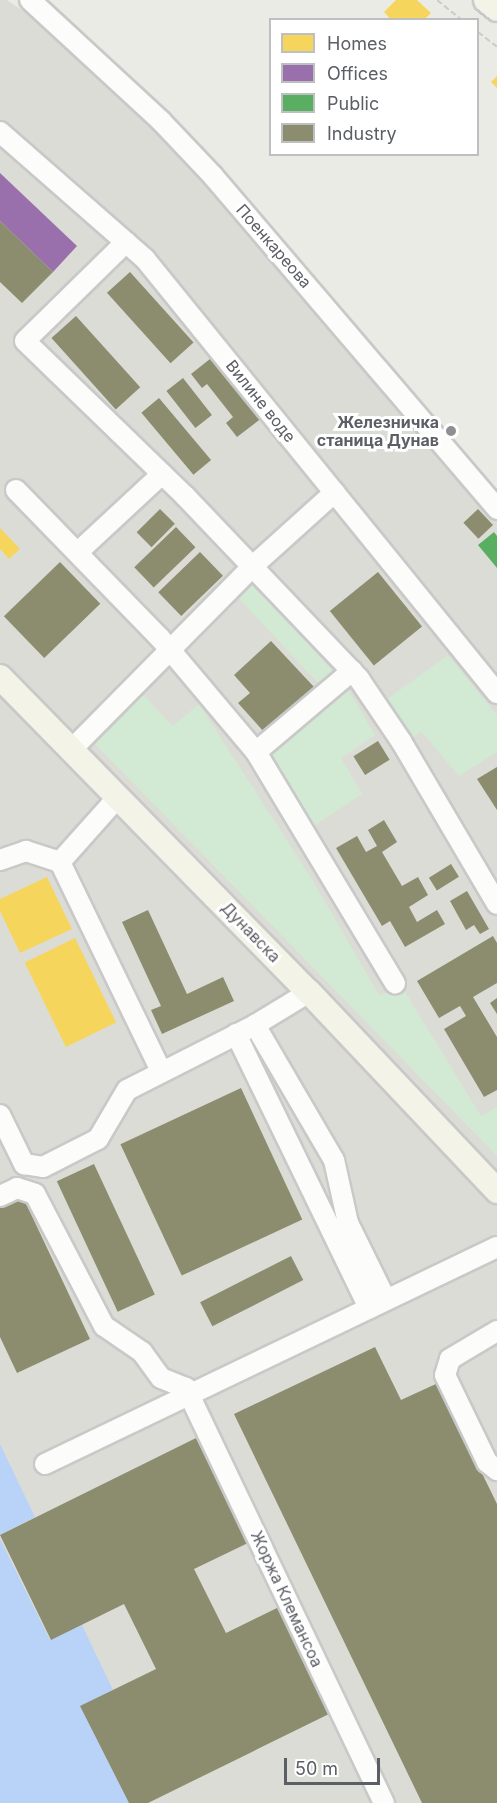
<!DOCTYPE html>
<html>
<head>
<meta charset="utf-8">
<style>
	body { margin:0 }
	#map { position:relative; width:497px; height:1803px; overflow:hidden; background:#ebebe6; font-family:Inter,sans-serif }
	div>[style] { position:absolute }
	[style*='--x'] { left:calc(var(--x)*1px); top:calc(var(--y)*1px); width:calc(var(--w)*1px); rotate:calc(var(--a)*1deg) }
	.industrial>* { inset:0; background:#dcdcd7 }
	.green>* { inset:0; background:#d2e9d4; transform-origin:0 0 }
	.water>* { inset:0; background:#b8d2f8 }
	.homes>* { inset:0; background:#f6d55c; transform-origin:0 0 }
	.offices>* { inset:0; background:#9970ab }
	.public>* { inset:0; background:#5aae61 }
	.industry>* { inset:0; background:#8c8c6e; transform-origin:0 0 }
	.path>* { height:2px; margin-top:-1px; transform-origin:0; background:repeating-linear-gradient(90deg,#c8cccb 0 6px,transparent 0 9px) }
	.roads { filter:drop-shadow(2px 0 #c8c9c8) drop-shadow(-2px 0 #c8c9c8) drop-shadow(0 2px #c8c9c8) drop-shadow(0 -2px #c8c9c8) }
	.minor>* { height:20px; margin:-10px; padding:0 10px; transform-origin:10px; border-radius:10px; background:#fcfcfb }
	.major>* { height:24px; margin:-12px; padding:0 12px; transform-origin:12px; border-radius:12px; background:#f3f3e7 }
	.dots>* { width:16px; height:16px; translate:-50% -50%; box-sizing:border-box; border:3px solid #fff; border-radius:50% }
	span { translate:-50% -50%; white-space:nowrap; text-align:center; line-height:1.15; -webkit-text-stroke:6px #fff; paint-order:stroke }
	.street-label { font-size:16px; color:#5b5e64 }
	.poi-label { font-size:16px; color:#5b5e64; font-weight:700 }
	.right { translate:-100% -50%; text-align:right }
	.legend { position:absolute; left:269px; top:18px; width:210px; height:138px; box-sizing:border-box; background:#fff; border:2px solid #bdbfc1; margin:0; padding:8px 10px; list-style:none; font-size:18px; color:#5b5e64 }
	.legend li { display:flex; align-items:center; gap:12px; height:30px }
	.legend b { width:30px; border:2px solid #bdbfc1 }
	.scale { position:absolute; left:284px; top:1758px; width:96px; height:27px; box-sizing:border-box; border:3px solid #5b5e64; border-top:0; padding-left:8px; font-size:18px; line-height:21px; white-space:nowrap; color:#5b5e64; -webkit-text-stroke:4px #fff; paint-order:stroke }
</style>
</head>
<body>
<div id="map">
	<div class="industrial">
		<div style="clip-path:polygon(0 0,7px 0,58px 35px,208px 181px,497px 517px,497px 1803px,0 1803px)"></div>
	</div>
	<div class="green">
		<div style="left:250px;top:582px;width:125px;height:19px;rotate:47deg"></div>
		<div style="clip-path:polygon(448px 655px,497px 715px,497px 752px,459px 776px,421px 731px,412px 739px,386px 700px)"></div>
		<div style="clip-path:polygon(346px 686px,375px 735px,341px 758px,362px 794px,309px 829px,265px 757px)"></div>
		<div style="clip-path:polygon(143px 695px,173px 726px,199px 704px,313px 881px,379px 995px,402px 987px,481px 1116px,497px 1107px,497px 1156px,94px 743px)"></div>
	</div>
	<div class="water">
		<div style="clip-path:polygon(0 1444px,35px 1517px,0 1535px)"></div>
		<div style="clip-path:polygon(0 1539px,50px 1640px,82px 1625px,113px 1690px,81px 1707px,129px 1803px,0 1803px)"></div>
	</div>
	<div class="homes">
		<div style="clip-path:polygon(396px 0,417px 0,431px 13px,424px 20px,391px 20px,384px 12px)"></div>
		<div style="clip-path:polygon(497px 76px,497px 88px,491px 82px)"></div>
		<div style="clip-path:polygon(0 528px,20px 549px,9px 559px,0 549px)"></div>
		<div style="clip-path:polygon(47px 877px,72px 929px,20px 953px,0 911px,0 899px)"></div>
		<div style="left:75px;top:938px;width:94px;height:56px;rotate:64deg"></div>
	</div>
	<div class="offices">
		<div style="clip-path:polygon(0 173px,77px 246px,53px 272px,0 221px)"></div>
	</div>
	<div class="public">
		<div style="clip-path:polygon(494px 532px,497px 536px,497px 568px,478px 545px)"></div>
	</div>
	<div class="industry">
		<div style="clip-path:polygon(0 221px,53px 272px,22px 303px,0 282px)"></div>
		<div style="left:130px;top:272px;width:95px;height:31px;rotate:48deg"></div>
		<div style="left:76px;top:316px;width:96px;height:33px;rotate:48deg"></div>
		<div style="clip-path:polygon(215px 355px,263px 417px,237px 437px,226px 423px,233px 417px,207px 384px,202px 388px,191px 374px)"></div>
		<div style="left:183px;top:378px;width:47px;height:21px;rotate:52deg"></div>
		<div style="left:159px;top:398px;width:81px;height:23px;rotate:50deg"></div>
		<div style="left:160px;top:509px;width:21px;height:33px;rotate:45deg"></div>
		<div style="left:478px;top:509px;width:22px;height:20px;rotate:47deg"></div>
		<div style="left:176px;top:527px;width:28px;height:58px;rotate:46deg"></div>
		<div style="left:200px;top:552px;width:33px;height:58px;rotate:46deg"></div>
		<div style="left:60px;top:562px;width:58px;height:78px;rotate:46deg"></div>
		<div style="left:378px;top:572px;width:70px;height:62px;rotate:51deg"></div>
		<div style="clip-path:polygon(271px 641px,314px 687px,264px 732px,238px 703px,250px 693px,234px 675px)"></div>
		<div style="left:378px;top:741px;width:22px;height:29px;rotate:58deg"></div>
		<div style="clip-path:polygon(497px 767px,497px 810px,477px 779px)"></div>
		<div style="clip-path:polygon(384px 820px,397px 842px,382px 852px,402px 886px,418px 877px,428px 895px,409px 907px,417px 922px,437px 910px,445px 924px,405px 947px,390px 921px,382px 926px,336px 848px,357px 836px,366px 852px,377px 846px,368px 830px)"></div>
		<div style="left:451px;top:864px;width:15px;height:26px;rotate:58deg"></div>
		<div style="clip-path:polygon(467px 891px,489px 929px,480px 934px,474px 925px,466px 930px,450px 901px)"></div>
		<div style="clip-path:polygon(148px 910px,187px 994px,223px 977px,234px 1001px,162px 1034px,151px 1010px,161px 1006px,122px 922px)"></div>
		<div style="clip-path:polygon(493px 936px,497px 943px,497px 983px,473px 997px,497px 1037px,497px 1090px,484px 1097px,444px 1029px,466px 1016px,460px 1006px,439px 1018px,417px 981px)"></div>
		<div style="clip-path:polygon(497px 998px,497px 1014px,490px 1003px)"></div>
		<div style="left:241px;top:1088px;width:145px;height:133px;rotate:65deg"></div>
		<div style="left:94px;top:1164px;width:144px;height:41px;rotate:65deg"></div>
		<div style="clip-path:polygon(22px 1195px,90px 1339px,17px 1373px,0 1337px,0 1205px)"></div>
		<div style="left:291px;top:1256px;width:27px;height:102px;rotate:63deg"></div>
		<div style="clip-path:polygon(375px 1347px,401px 1400px,438px 1383px,497px 1504px,497px 1803px,422px 1803px,234px 1414px)"></div>
		<div style="clip-path:polygon(196px 1438px,248px 1543px,194px 1569px,226px 1633px,279px 1607px,331px 1713px,148px 1803px,129px 1803px,80px 1706px,156px 1669px,124px 1604px,51px 1640px,0 1535px)"></div>
	</div>
	<div class="path">
		<div style="--x:437;--y:0;--w:32;--a:39"></div>
		<div style="--x:478;--y:32;--w:24;--a:38"></div>
	</div>
	<div class="roads">
		<div class="minor">
			<div style="--x:30;--y:0;--w:178;--a:42.7"></div>
			<div style="--x:161;--y:121;--w:76;--a:46.6"></div>
			<div style="--x:213;--y:176;--w:438;--a:49.5"></div>
			<div style="--x:0;--y:132;--w:193;--a:41.2"></div>
			<div style="--x:145;--y:259;--w:559;--a:50.96"></div>
			<div style="--x:126;--y:242;--w:141;--a:135.6"></div>
			<div style="--x:25;--y:341;--w:223;--a:44.1"></div>
			<div style="--x:185;--y:496;--w:253;--a:46.4"></div>
			<div style="--x:359;--y:679;--w:75;--a:55.9"></div>
			<div style="--x:401;--y:741;--w:189;--a:59.5"></div>
			<div style="--x:16;--y:490;--w:206;--a:45.8"></div>
			<div style="--x:160;--y:638;--w:149;--a:49.9"></div>
			<div style="--x:256;--y:752;--w:270;--a:59"></div>
			<div style="--x:78;--y:552;--w:115;--a:-42.9"></div>
			<div style="--x:71;--y:750;--w:259;--a:-45.3"></div>
			<div style="--x:253;--y:566;--w:110;--a:-42.1"></div>
			<div style="--x:256;--y:752;--w:126;--a:-40.2"></div>
			<div style="--x:0;--y:860;--w:28;--a:-19"></div>
			<div style="--x:26;--y:851;--w:36;--a:18"></div>
			<div style="--x:60;--y:862;--w:232;--a:64.2"></div>
			<div style="--x:60;--y:862;--w:87;--a:-48.3"></div>
			<div style="--x:255;--y:1025;--w:156;--a:59.7"></div>
			<div style="--x:334;--y:1160;--w:65;--a:77.5"></div>
			<div style="--x:348;--y:1223;--w:86;--a:63.7"></div>
			<div style="--x:236;--y:1034;--w:305;--a:64.1"></div>
			<div style="--x:0;--y:1115;--w:55;--a:63.9"></div>
			<div style="--x:24;--y:1164;--w:19;--a:9"></div>
			<div style="--x:43;--y:1167;--w:62;--a:-27"></div>
			<div style="--x:98;--y:1139;--w:57;--a:-59.4"></div>
			<div style="--x:127;--y:1090;--w:144;--a:-26.9"></div>
			<div style="--x:255;--y:1025;--w:63;--a:-31.4"></div>
			<div style="--x:0;--y:1196;--w:19;--a:-25"></div>
			<div style="--x:17;--y:1188;--w:19;--a:18"></div>
			<div style="--x:35;--y:1194;--w:149;--a:62.4"></div>
			<div style="--x:104;--y:1326;--w:46;--a:34.4"></div>
			<div style="--x:142;--y:1352;--w:32;--a:54"></div>
			<div style="--x:161;--y:1378;--w:27;--a:22"></div>
			<div style="--x:186;--y:1388;--w:460;--a:64.5"></div>
			<div style="--x:497;--y:1331;--w:55;--a:149.2"></div>
			<div style="--x:450;--y:1359;--w:17;--a:107"></div>
			<div style="--x:445;--y:1375;--w:97;--a:64.2"></div>
			<div style="--x:487;--y:1462;--w:13;--a:39"></div>
			<div style="--x:45;--y:1464;--w:501;--a:-25.65"></div>
		</div>
		<div class="major">
			<div style="--x:486;--y:0;--w:14;--a:39"></div>
			<div style="--x:0;--y:677;--w:441;--a:45.6"></div>
			<div style="--x:309;--y:992;--w:274;--a:46.6"></div>
		</div>
	</div>
	<div class="dots">
		<div style="left:451px;top:431px;background:#8d8f92"></div>
	</div>
	<div class="street-label">
		<span style="left:274px;top:246px;rotate:49deg">Поенкареова</span>
		<span style="left:261px;top:401px;rotate:51deg">Вилине воде</span>
		<span style="left:251px;top:932px;rotate:46deg">Дунавска</span>
		<span style="left:287px;top:1599px;rotate:65deg">Жоржа Клемансоа</span>
	</div>
	<div class="poi-label">
		<span class="right" style="left:439px;top:431px">Железничка<br>станица Дунав</span>
	</div>
	<ul class="legend">
	<li><b style="height:16px;background:#f6d55c"></b>Homes</li>
	<li><b style="height:16px;background:#9970ab"></b>Offices</li>
	<li><b style="height:16px;background:#5aae61"></b>Public</li>
	<li><b style="height:16px;background:#8c8c6e"></b>Industry</li>
	</ul>
	<div class="scale">50 m</div>
</div>
</body>
</html>
